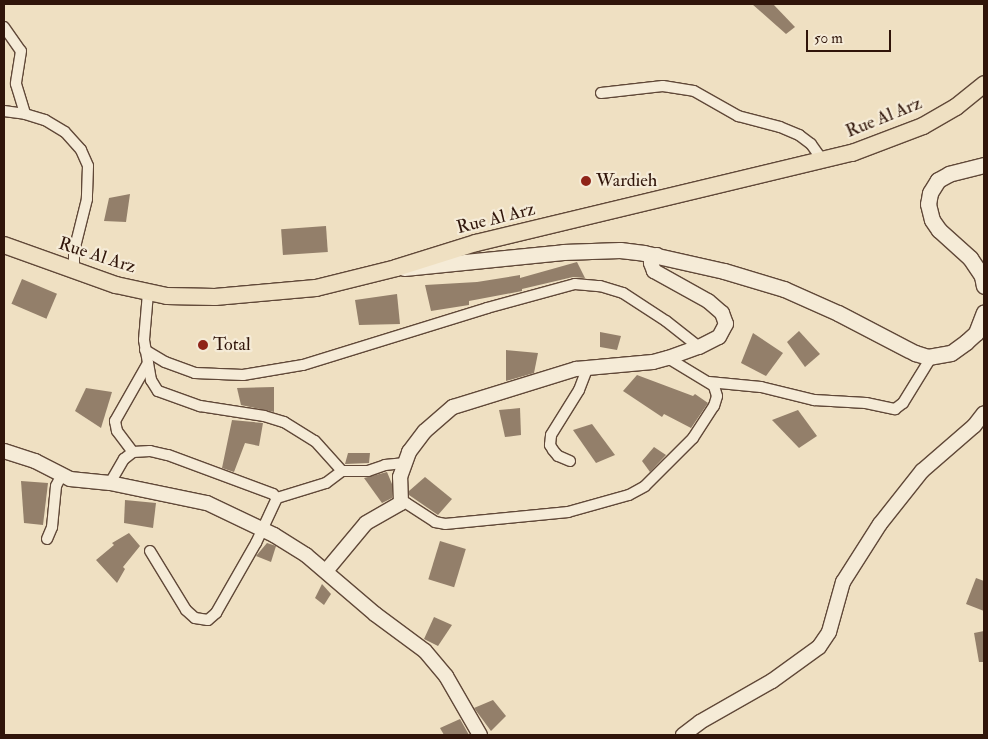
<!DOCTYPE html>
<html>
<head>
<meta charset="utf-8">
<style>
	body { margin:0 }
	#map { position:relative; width:988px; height:739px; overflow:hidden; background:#efe0c2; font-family:"IM FELL Double Pica",serif }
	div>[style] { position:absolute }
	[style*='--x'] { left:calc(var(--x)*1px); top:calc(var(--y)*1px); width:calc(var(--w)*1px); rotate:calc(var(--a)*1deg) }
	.building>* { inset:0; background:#937f6a; transform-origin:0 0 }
	.roads { filter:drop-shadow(1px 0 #604838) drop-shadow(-1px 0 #604838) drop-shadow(0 1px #604838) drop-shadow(0 -1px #604838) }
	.minor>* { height:10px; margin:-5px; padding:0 5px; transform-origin:5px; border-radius:5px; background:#f5ebd7 }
	.tertiary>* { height:14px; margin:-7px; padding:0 7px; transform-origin:7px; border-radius:7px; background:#f5ebd7 }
	.secondary>* { height:15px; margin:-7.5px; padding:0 7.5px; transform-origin:7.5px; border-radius:7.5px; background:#f5ebd7 }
	.primary>* { height:16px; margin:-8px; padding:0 8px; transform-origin:8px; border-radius:8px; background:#efe0c2 }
	.dots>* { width:14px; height:14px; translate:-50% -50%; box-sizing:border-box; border:2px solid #f5ebd7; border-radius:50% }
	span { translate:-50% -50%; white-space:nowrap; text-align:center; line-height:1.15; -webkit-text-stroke:4.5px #f5ebd7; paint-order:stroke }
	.street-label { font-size:18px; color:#30150a }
	.poi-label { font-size:18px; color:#30150a }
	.left { translate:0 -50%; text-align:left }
	.frame { position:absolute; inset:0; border:5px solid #30150a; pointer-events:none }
	.scale { position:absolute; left:806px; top:30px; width:85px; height:22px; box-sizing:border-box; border:2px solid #30150a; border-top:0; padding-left:6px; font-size:15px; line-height:18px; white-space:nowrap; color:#30150a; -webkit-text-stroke:4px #f5ebd7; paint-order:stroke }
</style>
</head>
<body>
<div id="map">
	<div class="building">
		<div style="clip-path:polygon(752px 4px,773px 4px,795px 27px,786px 34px)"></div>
		<div style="clip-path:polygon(130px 194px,126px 222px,104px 221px,109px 198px)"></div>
		<div style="left:326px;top:226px;width:26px;height:45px;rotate:86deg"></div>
		<div style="clip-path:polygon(577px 262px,585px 278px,573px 277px,522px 289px,522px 291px,469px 301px,469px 305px,431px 311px,425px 285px,477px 282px,520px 275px,520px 278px)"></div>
		<div style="left:22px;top:279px;width:38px;height:27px;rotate:23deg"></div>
		<div style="clip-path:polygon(397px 294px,400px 324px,359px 325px,355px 300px)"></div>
		<div style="clip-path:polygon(799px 331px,820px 354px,805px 367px,787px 342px)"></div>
		<div style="clip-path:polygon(600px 332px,621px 336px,617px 350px,600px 347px)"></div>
		<div style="clip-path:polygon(753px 333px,783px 353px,766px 376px,741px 363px)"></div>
		<div style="clip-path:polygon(506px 350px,538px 353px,534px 373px,506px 381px)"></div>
		<div style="clip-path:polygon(637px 375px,693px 396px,695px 394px,708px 403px,691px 428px,664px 414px,662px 417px,623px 391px)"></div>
		<div style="clip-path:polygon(274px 387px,274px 412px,241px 405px,237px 388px)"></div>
		<div style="clip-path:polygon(86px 388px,112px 392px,101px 428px,75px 411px)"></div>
		<div style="clip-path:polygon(520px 408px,521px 435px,505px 437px,499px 410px)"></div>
		<div style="clip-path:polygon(798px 410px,817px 436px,799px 448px,772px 420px)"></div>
		<div style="clip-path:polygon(232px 420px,263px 423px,259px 446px,245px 443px,234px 472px,222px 468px)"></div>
		<div style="clip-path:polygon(592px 424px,615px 455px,596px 463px,573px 430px)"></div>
		<div style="clip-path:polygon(654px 447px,666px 455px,650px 472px,642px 461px)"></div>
		<div style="clip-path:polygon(348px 453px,370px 453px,369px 463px,345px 464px)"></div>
		<div style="clip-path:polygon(387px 472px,392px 484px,392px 498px,382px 503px,364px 478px)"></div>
		<div style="clip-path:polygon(425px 477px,452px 499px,438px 515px,409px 495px,409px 491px)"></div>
		<div style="clip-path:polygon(21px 481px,48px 483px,43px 525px,24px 523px)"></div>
		<div style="clip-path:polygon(125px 500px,156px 503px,153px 528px,124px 523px)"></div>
		<div style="clip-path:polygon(129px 533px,140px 546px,123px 567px,125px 569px,117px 583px,96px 560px,114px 545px,112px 543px)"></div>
		<div style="left:440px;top:541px;width:27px;height:40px;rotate:17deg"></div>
		<div style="clip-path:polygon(267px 543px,276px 546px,271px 562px,256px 556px)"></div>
		<div style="clip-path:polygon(976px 578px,984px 581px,984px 611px,966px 604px)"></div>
		<div style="clip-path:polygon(322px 584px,331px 594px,324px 605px,315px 598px)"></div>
		<div style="clip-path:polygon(434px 617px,452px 625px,438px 646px,424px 639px)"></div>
		<div style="clip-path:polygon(984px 631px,984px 662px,979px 662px,974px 633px)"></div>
		<div style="clip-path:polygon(493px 700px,506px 716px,491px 731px,474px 708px)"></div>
		<div style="clip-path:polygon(460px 719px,469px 735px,444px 735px,440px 728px)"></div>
	</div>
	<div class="roads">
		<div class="minor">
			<div style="--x:4;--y:27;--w:29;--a:55"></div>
			<div style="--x:21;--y:51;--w:33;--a:99"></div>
			<div style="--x:16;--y:84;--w:31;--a:73"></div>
			<div style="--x:25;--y:114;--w:21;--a:17"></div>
			<div style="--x:45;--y:120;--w:23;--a:31"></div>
			<div style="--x:65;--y:132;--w:24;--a:48"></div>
			<div style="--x:81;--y:150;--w:17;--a:66"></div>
			<div style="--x:88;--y:166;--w:33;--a:92"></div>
			<div style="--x:87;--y:199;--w:54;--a:104"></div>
			<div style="--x:74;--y:251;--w:20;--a:90"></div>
			<div style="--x:601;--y:93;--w:62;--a:-6.4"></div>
			<div style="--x:663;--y:86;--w:31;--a:9"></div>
			<div style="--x:694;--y:91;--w:51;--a:29.6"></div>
			<div style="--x:738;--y:116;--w:43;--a:14.7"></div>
			<div style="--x:780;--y:127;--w:21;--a:23"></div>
			<div style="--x:799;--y:135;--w:15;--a:37"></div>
			<div style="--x:811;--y:144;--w:21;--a:55"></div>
			<div style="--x:4;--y:111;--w:21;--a:8"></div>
			<div style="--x:148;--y:293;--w:47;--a:94.9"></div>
			<div style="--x:144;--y:340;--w:41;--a:80.1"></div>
			<div style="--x:151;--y:380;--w:13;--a:58"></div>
			<div style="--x:158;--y:391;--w:45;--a:19.7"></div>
			<div style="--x:200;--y:406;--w:65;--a:8.9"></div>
			<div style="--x:264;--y:416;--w:21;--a:17"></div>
			<div style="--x:284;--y:422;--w:36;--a:32"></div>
			<div style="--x:315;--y:441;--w:40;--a:48"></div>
			<div style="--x:145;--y:350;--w:23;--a:31"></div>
			<div style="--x:165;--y:362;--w:32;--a:20"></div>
			<div style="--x:195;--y:373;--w:48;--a:2.4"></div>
			<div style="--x:243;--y:375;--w:61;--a:-9.5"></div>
			<div style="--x:303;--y:365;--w:193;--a:-17.2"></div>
			<div style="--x:487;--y:308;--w:91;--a:-15.3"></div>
			<div style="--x:575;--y:284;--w:25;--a:5"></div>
			<div style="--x:600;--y:286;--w:24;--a:17"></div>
			<div style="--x:623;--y:293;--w:51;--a:33.1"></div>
			<div style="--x:666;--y:321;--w:42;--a:38.2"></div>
			<div style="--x:148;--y:363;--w:67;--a:119.6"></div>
			<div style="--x:115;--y:421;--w:10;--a:79"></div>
			<div style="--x:117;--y:431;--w:26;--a:53"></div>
			<div style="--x:133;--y:452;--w:17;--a:-3"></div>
			<div style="--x:150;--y:451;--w:18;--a:13"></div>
			<div style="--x:168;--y:455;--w:112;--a:20.4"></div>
			<div style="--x:273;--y:494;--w:6;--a:45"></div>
			<div style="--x:277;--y:498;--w:51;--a:-17"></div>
			<div style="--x:326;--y:483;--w:20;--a:-37"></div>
			<div style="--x:342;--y:471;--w:26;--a:0"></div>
			<div style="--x:368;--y:471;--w:18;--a:-19"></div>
			<div style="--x:385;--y:465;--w:18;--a:-6"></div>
			<div style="--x:709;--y:382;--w:52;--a:5.5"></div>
			<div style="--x:761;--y:387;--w:55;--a:13.8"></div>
			<div style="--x:814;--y:400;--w:52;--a:3.3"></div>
			<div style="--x:866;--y:403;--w:30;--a:12"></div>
			<div style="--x:895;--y:409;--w:10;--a:-37"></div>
			<div style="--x:903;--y:403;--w:55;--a:-58.3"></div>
			<div style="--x:570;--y:461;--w:13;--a:-157"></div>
			<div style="--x:558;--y:456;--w:8;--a:-130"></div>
			<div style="--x:553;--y:450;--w:6;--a:-121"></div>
			<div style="--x:550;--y:445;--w:10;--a:-84"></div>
			<div style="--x:551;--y:435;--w:53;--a:-58.1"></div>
			<div style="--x:579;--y:390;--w:25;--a:-69"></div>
			<div style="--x:110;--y:483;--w:28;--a:-60"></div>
			<div style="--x:124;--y:459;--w:11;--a:-38"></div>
			<div style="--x:401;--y:503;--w:5;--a:0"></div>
			<div style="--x:406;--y:503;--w:35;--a:33"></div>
			<div style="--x:435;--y:522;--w:10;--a:11"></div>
			<div style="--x:445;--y:524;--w:124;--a:-5.6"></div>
			<div style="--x:568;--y:512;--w:63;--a:-15.6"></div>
			<div style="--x:629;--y:495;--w:18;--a:-29"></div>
			<div style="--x:645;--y:486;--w:68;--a:-45"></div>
			<div style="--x:693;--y:438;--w:38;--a:-57"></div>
			<div style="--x:714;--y:406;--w:10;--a:-73"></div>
			<div style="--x:717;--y:396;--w:10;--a:-107"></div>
			<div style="--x:714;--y:386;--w:54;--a:-148.7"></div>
			<div style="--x:47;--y:539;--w:13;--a:-67"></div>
			<div style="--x:52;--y:527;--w:41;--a:-84.4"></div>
			<div style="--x:56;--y:486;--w:11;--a:-63"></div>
			<div style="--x:150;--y:551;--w:69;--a:58.6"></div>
			<div style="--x:186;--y:610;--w:12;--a:42"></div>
			<div style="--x:195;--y:618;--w:13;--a:9"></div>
			<div style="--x:208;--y:620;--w:11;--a:-41"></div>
			<div style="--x:216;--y:613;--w:81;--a:-60.3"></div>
			<div style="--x:256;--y:543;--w:50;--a:-65"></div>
		</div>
		<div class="tertiary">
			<div style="--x:4;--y:451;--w:33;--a:18"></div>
			<div style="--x:35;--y:461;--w:39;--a:27"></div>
			<div style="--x:70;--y:479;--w:40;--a:5.7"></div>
			<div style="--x:110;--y:483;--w:99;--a:11.7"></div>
			<div style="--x:207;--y:503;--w:74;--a:25.5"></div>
			<div style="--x:274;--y:535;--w:38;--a:32"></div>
			<div style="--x:306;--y:555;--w:91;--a:40.5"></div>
			<div style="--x:375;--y:614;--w:62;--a:36.5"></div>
			<div style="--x:425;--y:651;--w:33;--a:50"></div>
			<div style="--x:446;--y:676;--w:68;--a:60"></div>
			<div style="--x:326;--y:571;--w:62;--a:-50.2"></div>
			<div style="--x:366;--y:523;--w:40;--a:-29.7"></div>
			<div style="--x:401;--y:503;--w:26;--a:-92"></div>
			<div style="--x:400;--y:477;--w:27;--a:-70"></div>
			<div style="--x:409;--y:452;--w:26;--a:-53"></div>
			<div style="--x:425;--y:431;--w:37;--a:-41"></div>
			<div style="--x:453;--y:407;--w:129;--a:-17.2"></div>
			<div style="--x:576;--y:369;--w:77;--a:-5.2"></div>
			<div style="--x:653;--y:362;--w:16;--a:-15"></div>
			<div style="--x:668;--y:358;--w:33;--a:-20"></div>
			<div style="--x:699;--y:347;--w:22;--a:-27"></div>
			<div style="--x:719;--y:337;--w:15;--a:-62"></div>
			<div style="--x:726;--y:324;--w:12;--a:-110"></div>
			<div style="--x:722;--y:313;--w:18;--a:-139"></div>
			<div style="--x:708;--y:301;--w:62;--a:-150.9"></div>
			<div style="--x:654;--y:271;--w:9;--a:-111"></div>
			<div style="--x:651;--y:263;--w:10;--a:-53"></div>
			<div style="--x:683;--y:735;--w:21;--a:-37"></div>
			<div style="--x:700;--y:722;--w:83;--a:-29.7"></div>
			<div style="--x:772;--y:681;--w:58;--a:-35.9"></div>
			<div style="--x:819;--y:647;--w:18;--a:-56"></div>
			<div style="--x:829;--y:632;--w:52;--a:-74.4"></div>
			<div style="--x:843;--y:582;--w:69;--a:-57.5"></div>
			<div style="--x:880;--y:524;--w:68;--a:-51.6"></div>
			<div style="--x:922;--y:471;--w:69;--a:-40.9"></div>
			<div style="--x:974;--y:426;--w:16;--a:-52"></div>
		</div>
		<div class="secondary">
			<div style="--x:984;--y:165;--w:36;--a:166"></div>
			<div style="--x:949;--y:174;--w:13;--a:151"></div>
			<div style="--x:938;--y:180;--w:15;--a:122"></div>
			<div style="--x:930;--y:193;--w:11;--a:100"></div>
			<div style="--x:928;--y:204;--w:16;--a:76"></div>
			<div style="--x:932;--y:220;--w:12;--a:55"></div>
			<div style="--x:939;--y:230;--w:42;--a:42.1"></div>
			<div style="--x:970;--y:258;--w:22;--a:56"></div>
			<div style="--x:982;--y:276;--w:10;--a:79"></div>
			<div style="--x:404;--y:268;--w:160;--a:-5.7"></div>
			<div style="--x:563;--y:252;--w:57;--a:-2"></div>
			<div style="--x:620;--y:250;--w:24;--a:7"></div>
			<div style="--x:644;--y:253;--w:82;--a:12.7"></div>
			<div style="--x:724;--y:271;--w:63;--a:16.7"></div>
			<div style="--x:784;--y:289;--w:59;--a:24"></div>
			<div style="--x:838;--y:313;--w:87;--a:27.5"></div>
			<div style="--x:915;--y:353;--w:14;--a:17"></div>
			<div style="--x:928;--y:357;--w:23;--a:-10"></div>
			<div style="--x:951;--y:353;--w:19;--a:-36"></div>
			<div style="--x:966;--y:342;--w:13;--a:-42"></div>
			<div style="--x:976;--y:333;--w:22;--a:-69"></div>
		</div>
		<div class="primary">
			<div style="--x:4;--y:245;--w:119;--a:19.7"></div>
			<div style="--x:116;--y:285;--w:52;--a:12.2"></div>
			<div style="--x:167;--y:296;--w:48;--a:1.2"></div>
			<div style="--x:215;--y:297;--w:101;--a:-5.1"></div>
			<div style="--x:316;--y:288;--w:82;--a:-14"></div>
			<div style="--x:396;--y:268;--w:84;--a:-17.4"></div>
			<div style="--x:476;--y:243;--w:387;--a:-13.5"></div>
			<div style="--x:852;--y:153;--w:76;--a:-20.8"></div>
			<div style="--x:923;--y:126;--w:38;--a:-30"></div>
			<div style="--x:956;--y:107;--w:36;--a:-39"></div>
		</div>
	</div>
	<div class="dots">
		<div style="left:586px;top:181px;background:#8f2418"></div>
		<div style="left:203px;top:345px;background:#8f2418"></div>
	</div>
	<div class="street-label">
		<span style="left:884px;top:118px;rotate:-22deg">Rue Al Arz</span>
		<span style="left:496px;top:219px;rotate:-14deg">Rue Al Arz</span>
		<span style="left:97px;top:256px;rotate:18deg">Rue Al Arz</span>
	</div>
	<div class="poi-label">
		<span class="left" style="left:596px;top:181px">Wardieh</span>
		<span class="left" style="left:213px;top:345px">Total</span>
	</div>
	<div class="frame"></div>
	<div class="scale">50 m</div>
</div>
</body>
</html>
